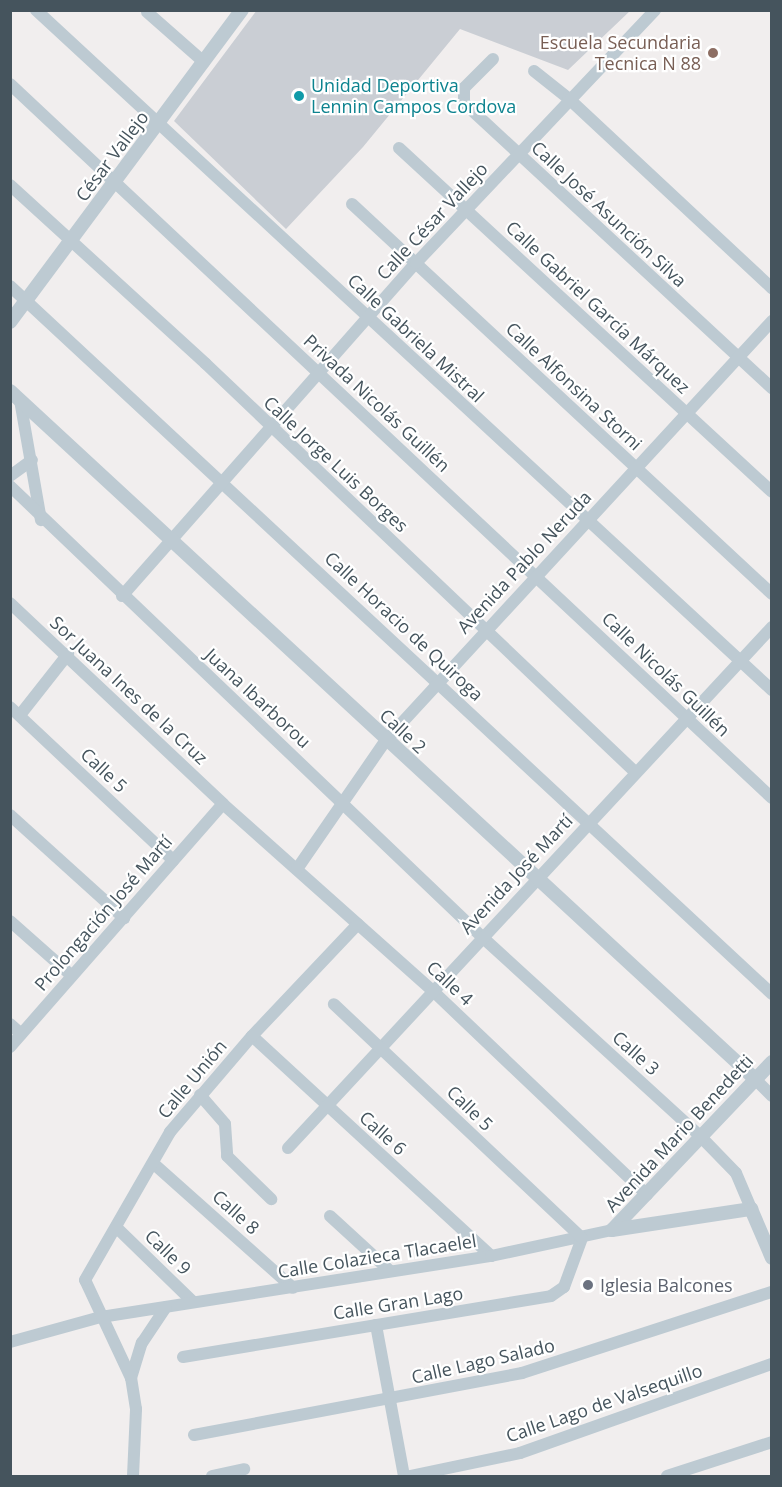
<!DOCTYPE html>
<html>
<head>
<meta charset="utf-8">
<style>
	body { margin:0 }
	#map { position:relative; width:782px; height:1487px; overflow:hidden; background:#f1eeee; font-family:"Open Sans",sans-serif }
	div>[style] { position:absolute }
	[style*='--x'] { left:calc(var(--x)*1px); top:calc(var(--y)*1px); width:calc(var(--w)*1px); rotate:calc(var(--a)*1deg) }
	.building>* { inset:0; background:#caced4 }
	.minor>* { height:12px; margin:-6px; padding:0 6px; transform-origin:6px; border-radius:6px; background:#bdcad2 }
	.tertiary>* { height:14px; margin:-7px; padding:0 7px; transform-origin:7px; border-radius:7px; background:#bdcad2 }
	.dots>* { width:16px; height:16px; translate:-50% -50%; box-sizing:border-box; border:3px solid #fff; border-radius:50% }
	span { translate:-50% -50%; white-space:nowrap; text-align:center; line-height:1.15; -webkit-text-stroke:4.5px #fff; paint-order:stroke }
	.education-label { font-size:18px; color:#785e54 }
	.right { translate:-100% -50%; text-align:right }
	.culture-label { font-size:18px; color:#0d838f }
	.left { translate:0 -50%; text-align:left }
	.street-label { font-size:18px; color:#45545d }
	.worship-label { font-size:18px; color:#5b616d }
	.frame { position:absolute; inset:0; border:12px solid #45545d; pointer-events:none }
</style>
</head>
<body>
<div id="map">
	<div class="building">
		<div style="clip-path:polygon(257px 10px,631px 10px,568px 70px,460px 29px,363px 147px,286px 229px,174px 121px)"></div>
	</div>
	<div class="minor">
		<div style="--x:36;--y:10;--w:1002;--a:42.74"></div>
		<div style="--x:147;--y:12;--w:76;--a:41.3"></div>
		<div style="--x:493;--y:59;--w:41;--a:135"></div>
		<div style="--x:464;--y:88;--w:15;--a:90"></div>
		<div style="--x:464;--y:103;--w:420;--a:42.8"></div>
		<div style="--x:534;--y:71;--w:43;--a:38.5"></div>
		<div style="--x:568;--y:98;--w:279;--a:43"></div>
		<div style="--x:10;--y:84;--w:1044;--a:43.14"></div>
		<div style="--x:399;--y:148;--w:507;--a:42.68"></div>
		<div style="--x:10;--y:185;--w:265;--a:42.4"></div>
		<div style="--x:206;--y:364;--w:592;--a:43.56"></div>
		<div style="--x:352;--y:204;--w:573;--a:42.88"></div>
		<div style="--x:10;--y:286;--w:1040;--a:42.9"></div>
		<div style="--x:20;--y:400;--w:122;--a:80.1"></div>
		<div style="--x:10;--y:476;--w:27;--a:-36"></div>
		<div style="--x:10;--y:486;--w:651;--a:43.69"></div>
		<div style="--x:481;--y:936;--w:298;--a:42.4"></div>
		<div style="--x:701;--y:1137;--w:50;--a:45.8"></div>
		<div style="--x:736;--y:1173;--w:39;--a:67"></div>
		<div style="--x:122;--y:596;--w:444;--a:-48.6"></div>
		<div style="--x:416;--y:263;--w:348;--a:-46.6"></div>
		<div style="--x:10;--y:603;--w:293;--a:43.3"></div>
		<div style="--x:223;--y:804;--w:283;--a:41.7"></div>
		<div style="--x:434;--y:992;--w:294;--a:43.6"></div>
		<div style="--x:10;--y:707;--w:224;--a:43.2"></div>
		<div style="--x:20;--y:715;--w:78;--a:-51.8"></div>
		<div style="--x:10;--y:815;--w:154;--a:42.1"></div>
		<div style="--x:297;--y:869;--w:157;--a:-55.4"></div>
		<div style="--x:386;--y:740;--w:570;--a:-47.35"></div>
		<div style="--x:10;--y:921;--w:81;--a:41.5"></div>
		<div style="--x:10;--y:1024;--w:15;--a:42"></div>
		<div style="--x:252;--y:1036;--w:325;--a:42.6"></div>
		<div style="--x:10;--y:1047;--w:323;--a:-48.8"></div>
		<div style="--x:755;--y:1079;--w:24;--a:45"></div>
		<div style="--x:200;--y:1095;--w:38;--a:49"></div>
		<div style="--x:225;--y:1124;--w:32;--a:86"></div>
		<div style="--x:227;--y:1156;--w:62;--a:44.3"></div>
		<div style="--x:288;--y:1148;--w:711;--a:-47.11"></div>
		<div style="--x:154;--y:1164;--w:186;--a:41.7"></div>
		<div style="--x:330;--y:1216;--w:81;--a:42.5"></div>
		<div style="--x:117;--y:1228;--w:106;--a:44.2"></div>
		<div style="--x:376;--y:1325;--w:154;--a:79.5"></div>
		<div style="--x:10;--y:1342;--w:94;--a:-15.4"></div>
		<div style="--x:101;--y:1317;--w:395;--a:-8.9"></div>
		<div style="--x:491;--y:1256;--w:124;--a:-12.1"></div>
		<div style="--x:183;--y:1357;--w:373;--a:-9.4"></div>
		<div style="--x:551;--y:1296;--w:16;--a:-35"></div>
		<div style="--x:564;--y:1287;--w:52;--a:-69.8"></div>
		<div style="--x:582;--y:1238;--w:341;--a:-136.7"></div>
		<div style="--x:131;--y:1378;--w:37;--a:-73"></div>
		<div style="--x:142;--y:1343;--w:43;--a:-56.3"></div>
		<div style="--x:194;--y:1435;--w:334;--a:-10.7"></div>
		<div style="--x:522;--y:1373;--w:263;--a:-18"></div>
		<div style="--x:133;--y:1476;--w:67;--a:-87.4"></div>
		<div style="--x:136;--y:1409;--w:31;--a:-99"></div>
		<div style="--x:131;--y:1378;--w:108;--a:-115.1"></div>
		<div style="--x:85;--y:1280;--w:171;--a:-60.1"></div>
		<div style="--x:170;--y:1132;--w:126;--a:-49.5"></div>
		<div style="--x:252;--y:1036;--w:154;--a:-46.6"></div>
		<div style="--x:212;--y:1476;--w:33;--a:-12"></div>
		<div style="--x:410;--y:1476;--w:112;--a:-11.8"></div>
		<div style="--x:520;--y:1453;--w:267;--a:-19.5"></div>
		<div style="--x:667;--y:1476;--w:110;--a:-17.9"></div>
	</div>
	<div class="tertiary">
		<div style="--x:10;--y:322;--w:389;--a:-53.4"></div>
		<div style="--x:10;--y:391;--w:1014;--a:42.72"></div>
		<div style="--x:612;--y:1230;--w:232;--a:-46.4"></div>
		<div style="--x:612;--y:1230;--w:141;--a:-8.6"></div>
		<div style="--x:751;--y:1209;--w:53;--a:66.8"></div>
	</div>
	<div class="dots">
		<div style="left:713px;top:53px;background:#8d6e63"></div>
		<div style="left:299px;top:96px;background:#0f9aa8"></div>
		<div style="left:588px;top:1285px;background:#6b7280"></div>
	</div>
	<div class="education-label">
		<span class="right" style="left:701px;top:53px">Escuela Secundaria<br>Tecnica N 88</span>
	</div>
	<div class="culture-label">
		<span class="left" style="left:311px;top:96px">Unidad Deportiva<br>Lennin Campos Cordova</span>
	</div>
	<div class="street-label">
		<span style="left:112px;top:156px;rotate:-53deg">César Vallejo</span>
		<span style="left:609px;top:214px;rotate:43deg">Calle José Asunción Silva</span>
		<span style="left:432px;top:221px;rotate:-47deg">Calle César Vallejo</span>
		<span style="left:598px;top:307px;rotate:43deg">Calle Gabriel García Márquez</span>
		<span style="left:416px;top:338px;rotate:43deg">Calle Gabriela Mistral</span>
		<span style="left:574px;top:386px;rotate:43deg">Calle Alfonsina Storni</span>
		<span style="left:377px;top:403px;rotate:43deg">Privada Nicolás Guillén</span>
		<span style="left:336px;top:464px;rotate:43deg">Calle Jorge Luis Borges</span>
		<span style="left:524px;top:562px;rotate:-47deg">Avenida Pablo Neruda</span>
		<span style="left:404px;top:626px;rotate:43deg">Calle Horacio de Quiroga</span>
		<span style="left:666px;top:674px;rotate:44deg">Calle Nicolás Guillén</span>
		<span style="left:129px;top:690px;rotate:43deg">Sor Juana Ines de la Cruz</span>
		<span style="left:258px;top:698px;rotate:43deg">Juana Ibarborou</span>
		<span style="left:403px;top:731px;rotate:43deg">Calle 2</span>
		<span style="left:104px;top:770px;rotate:43deg">Calle 5</span>
		<span style="left:516px;top:874px;rotate:-47deg">Avenida José Martí</span>
		<span style="left:103px;top:913px;rotate:-49deg">Prolongación José Martí</span>
		<span style="left:450px;top:983px;rotate:43deg">Calle 4</span>
		<span style="left:636px;top:1053px;rotate:42deg">Calle 3</span>
		<span style="left:192px;top:1079px;rotate:-50deg">Calle Unión</span>
		<span style="left:470px;top:1108px;rotate:44deg">Calle 5</span>
		<span style="left:383px;top:1133px;rotate:42deg">Calle 6</span>
		<span style="left:679px;top:1133px;rotate:-47deg">Avenida Mario Benedetti</span>
		<span style="left:236px;top:1212px;rotate:42deg">Calle 8</span>
		<span style="left:168px;top:1252px;rotate:44deg">Calle 9</span>
		<span style="left:377px;top:1256px;rotate:-9deg">Calle Colazieca Tlacaelel</span>
		<span style="left:398px;top:1303px;rotate:-9deg">Calle Gran Lago</span>
		<span style="left:483px;top:1361px;rotate:-13deg">Calle Lago Salado</span>
		<span style="left:604px;top:1403px;rotate:-19deg">Calle Lago de Valsequillo</span>
	</div>
	<div class="worship-label">
		<span class="left" style="left:600px;top:1285px">Iglesia Balcones</span>
	</div>
	<div class="frame"></div>
</div>
</body>
</html>
